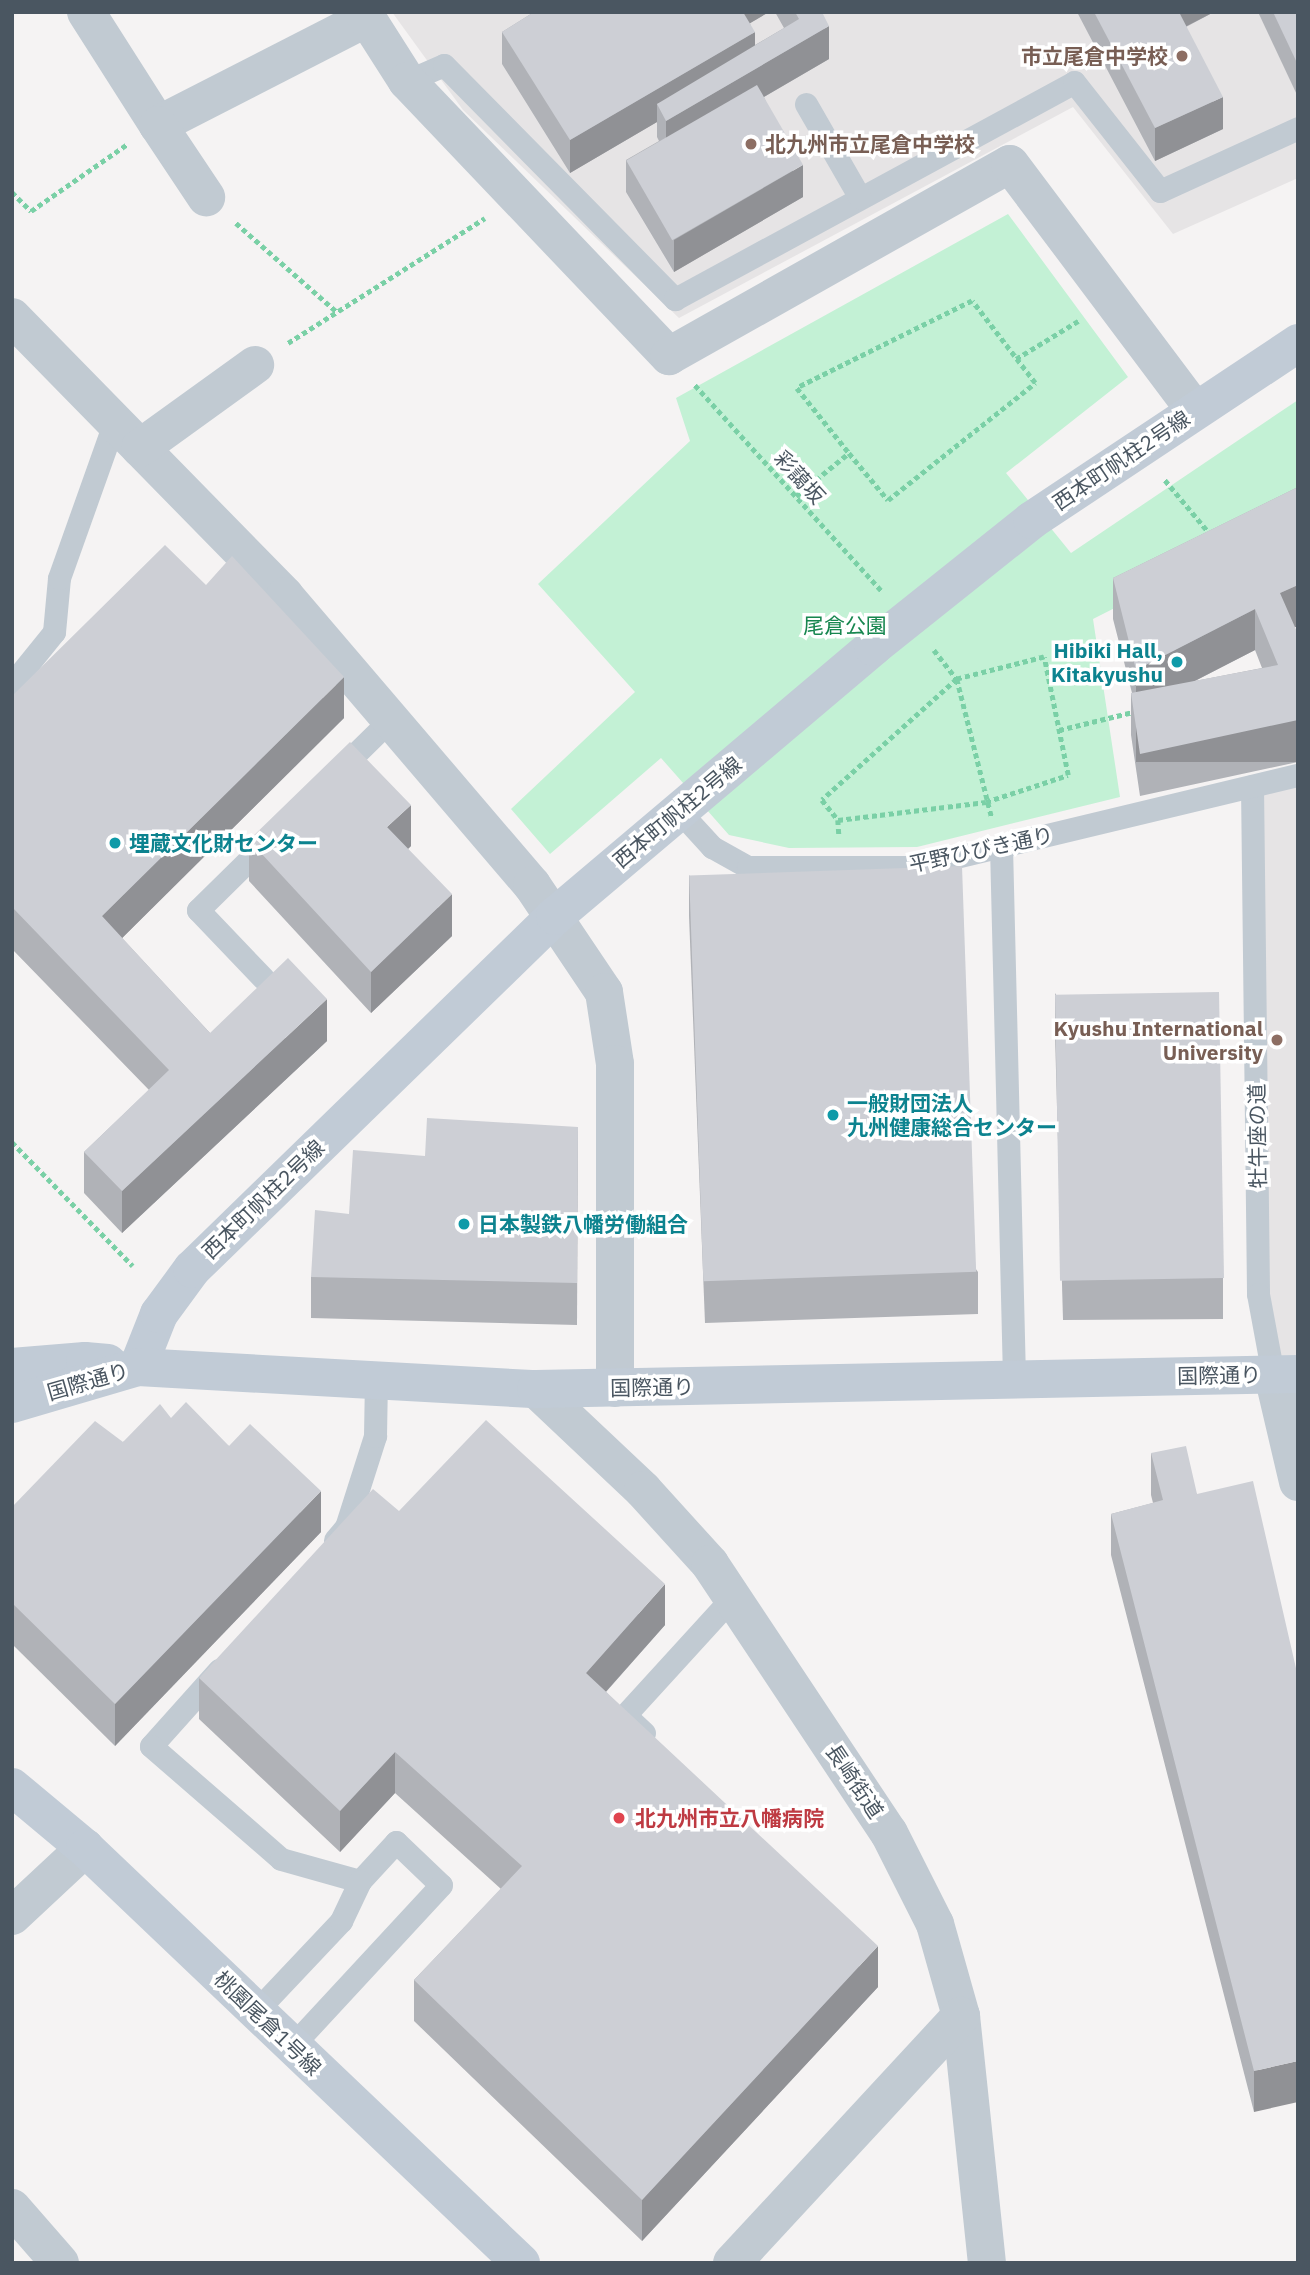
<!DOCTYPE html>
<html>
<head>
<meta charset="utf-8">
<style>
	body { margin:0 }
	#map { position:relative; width:1310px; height:2275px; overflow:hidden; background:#f5f3f3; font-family:"IBM Plex Sans","Noto Sans JP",sans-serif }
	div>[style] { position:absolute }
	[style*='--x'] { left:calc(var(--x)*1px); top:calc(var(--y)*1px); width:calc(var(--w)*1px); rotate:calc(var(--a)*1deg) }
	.education>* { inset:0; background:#e6e4e5 }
	.green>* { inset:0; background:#c3f1d5 }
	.path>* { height:4.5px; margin-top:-2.25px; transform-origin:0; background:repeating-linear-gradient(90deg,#7ad0a6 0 5px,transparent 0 8.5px) }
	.lane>* { height:23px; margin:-11.5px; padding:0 11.5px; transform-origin:11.5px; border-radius:11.5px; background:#c1cad2 }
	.street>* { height:38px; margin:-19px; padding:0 19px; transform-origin:19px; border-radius:19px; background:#c1cad2 }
	.secondary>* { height:38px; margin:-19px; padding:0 19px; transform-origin:19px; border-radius:19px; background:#c1cbd6 }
	.wall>* { inset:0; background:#b0b2b7 }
	.shaded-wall>* { inset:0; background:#909195; transform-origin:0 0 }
	.building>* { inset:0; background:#cdcfd5; transform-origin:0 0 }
	.dots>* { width:19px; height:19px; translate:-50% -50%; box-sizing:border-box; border:4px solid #fff; border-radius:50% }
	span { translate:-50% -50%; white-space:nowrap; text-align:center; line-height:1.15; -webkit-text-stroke:7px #fff; paint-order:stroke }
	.education-label { font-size:21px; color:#785e54; font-weight:700 }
	.right { translate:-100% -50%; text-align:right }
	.left { translate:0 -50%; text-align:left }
	.street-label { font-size:21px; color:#4a5661 }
	.park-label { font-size:21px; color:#17864f }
	.culture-label { font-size:21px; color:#0d838f; font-weight:700 }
	.health-label { font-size:21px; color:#be3a42; font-weight:700 }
	.frame { position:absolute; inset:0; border:14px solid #4a5661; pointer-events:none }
</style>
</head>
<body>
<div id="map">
	<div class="education">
		<div style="clip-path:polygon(392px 12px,1298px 12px,1298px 178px,1173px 234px,1073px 107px,679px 318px,463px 110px)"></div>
		<div style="clip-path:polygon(1298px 775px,1298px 1374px,1273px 1375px,1258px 1294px,1252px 786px)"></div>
	</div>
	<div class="green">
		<div style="clip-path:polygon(1008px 214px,1128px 377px,1006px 473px,1071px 553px,1298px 400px,1298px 515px,1093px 619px,1120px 797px,917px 847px,789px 848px,729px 835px,661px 758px,550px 854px,511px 809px,635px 692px,538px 584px,690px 441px,676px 398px)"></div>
	</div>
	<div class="path">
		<div style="--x:12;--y:192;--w:27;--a:45"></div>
		<div style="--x:31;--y:211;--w:116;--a:-34.8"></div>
		<div style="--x:236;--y:223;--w:135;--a:41.4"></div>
		<div style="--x:288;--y:343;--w:233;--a:-32.4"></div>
		<div style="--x:1016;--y:359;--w:73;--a:-31.5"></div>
		<div style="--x:695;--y:385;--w:278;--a:47.8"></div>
		<div style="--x:1165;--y:480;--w:72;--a:50.1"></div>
		<div style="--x:796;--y:496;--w:68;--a:-39.1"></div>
		<div style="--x:849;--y:453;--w:61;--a:50.3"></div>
		<div style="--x:888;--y:500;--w:188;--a:-38.5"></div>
		<div style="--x:1035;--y:383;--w:103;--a:-127.5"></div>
		<div style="--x:972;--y:301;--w:195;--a:153.6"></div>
		<div style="--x:797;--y:388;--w:83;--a:51.3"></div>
		<div style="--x:934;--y:650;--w:37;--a:52"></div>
		<div style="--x:957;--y:679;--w:143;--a:75.9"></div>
		<div style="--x:1059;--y:730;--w:76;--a:-13.7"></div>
		<div style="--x:838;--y:820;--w:149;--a:-6.9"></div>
		<div style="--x:986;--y:802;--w:86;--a:-18.2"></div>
		<div style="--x:1068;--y:775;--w:120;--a:-101.5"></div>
		<div style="--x:1044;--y:657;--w:90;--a:165.8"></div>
		<div style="--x:957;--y:679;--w:181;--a:138.1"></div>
		<div style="--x:822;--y:800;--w:26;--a:51"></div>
		<div style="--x:838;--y:820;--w:15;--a:86"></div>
		<div style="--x:12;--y:1142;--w:173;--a:45.7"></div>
	</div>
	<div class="lane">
		<div style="--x:407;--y:81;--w:40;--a:-23.4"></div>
		<div style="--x:444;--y:65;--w:329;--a:45.4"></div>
		<div style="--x:675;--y:299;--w:454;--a:-28.5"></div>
		<div style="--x:1074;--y:82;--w:139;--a:51.7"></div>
		<div style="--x:1160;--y:191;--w:152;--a:-24.5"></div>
		<div style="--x:806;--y:104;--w:108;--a:60.1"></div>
		<div style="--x:12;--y:684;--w:67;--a:-51.1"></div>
		<div style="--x:54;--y:632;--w:54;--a:-84.7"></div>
		<div style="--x:59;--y:578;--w:167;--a:-70.4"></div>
		<div style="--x:338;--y:771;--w:74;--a:-44.5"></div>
		<div style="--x:1252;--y:786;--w:508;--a:89.32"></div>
		<div style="--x:1258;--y:1294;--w:82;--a:79.5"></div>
		<div style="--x:679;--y:811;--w:49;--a:47.5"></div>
		<div style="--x:712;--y:847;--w:41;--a:29.1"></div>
		<div style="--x:748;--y:867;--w:166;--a:0"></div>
		<div style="--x:914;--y:867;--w:395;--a:-13.5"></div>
		<div style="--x:1001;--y:846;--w:531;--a:88.6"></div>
		<div style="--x:263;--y:978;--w:94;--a:-133.7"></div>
		<div style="--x:198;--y:910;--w:100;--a:-44.6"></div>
		<div style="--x:335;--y:1540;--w:17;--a:-50"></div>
		<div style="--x:346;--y:1527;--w:96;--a:-72.3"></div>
		<div style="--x:375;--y:1436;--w:56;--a:-89"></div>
		<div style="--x:219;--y:1670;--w:102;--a:131.8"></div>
		<div style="--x:151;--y:1746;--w:172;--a:41"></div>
		<div style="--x:281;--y:1859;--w:82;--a:15.6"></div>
		<div style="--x:360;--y:1881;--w:53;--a:-47.3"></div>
		<div style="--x:396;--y:1842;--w:62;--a:43.7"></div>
		<div style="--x:441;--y:1885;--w:219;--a:132.8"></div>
		<div style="--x:644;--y:1733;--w:26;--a:-137"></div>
		<div style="--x:625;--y:1715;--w:159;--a:-47.6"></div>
		<div style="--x:256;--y:2011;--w:124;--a:-46.6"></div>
		<div style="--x:341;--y:1921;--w:44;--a:-64.6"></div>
	</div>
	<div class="street">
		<div style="--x:86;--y:12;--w:134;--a:57.5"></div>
		<div style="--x:158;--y:125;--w:235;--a:-27.1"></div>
		<div style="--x:363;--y:12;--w:82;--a:57.5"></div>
		<div style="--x:407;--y:81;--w:380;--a:46.4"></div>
		<div style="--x:669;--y:356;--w:391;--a:-29.4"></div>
		<div style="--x:1010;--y:164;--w:308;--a:53.1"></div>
		<div style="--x:158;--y:125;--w:87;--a:56.3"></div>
		<div style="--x:12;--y:317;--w:390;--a:45.6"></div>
		<div style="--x:285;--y:596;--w:380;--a:49.5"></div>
		<div style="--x:532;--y:885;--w:129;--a:56.1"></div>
		<div style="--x:604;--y:992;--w:73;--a:81.3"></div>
		<div style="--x:615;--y:1064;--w:324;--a:90"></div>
		<div style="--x:140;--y:448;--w:142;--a:-35.8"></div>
		<div style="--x:1273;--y:1375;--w:110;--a:76.8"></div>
		<div style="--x:536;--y:1389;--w:147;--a:43.3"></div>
		<div style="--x:643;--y:1490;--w:100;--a:47.8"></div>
		<div style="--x:710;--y:1564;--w:323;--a:56.4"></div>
		<div style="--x:889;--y:1833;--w:102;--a:63.2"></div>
		<div style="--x:935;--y:1924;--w:96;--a:74.2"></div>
		<div style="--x:961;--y:2016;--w:248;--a:84"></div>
		<div style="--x:12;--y:1916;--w:100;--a:-43"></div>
		<div style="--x:12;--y:2208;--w:73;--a:48.9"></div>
		<div style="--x:732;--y:2263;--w:337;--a:-47.2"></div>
	</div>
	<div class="secondary">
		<div style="--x:12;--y:1367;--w:73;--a:-4.7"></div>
		<div style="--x:85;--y:1361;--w:23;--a:5"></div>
		<div style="--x:138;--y:1367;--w:57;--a:-68.4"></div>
		<div style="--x:159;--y:1314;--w:56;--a:-53.7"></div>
		<div style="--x:192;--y:1269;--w:506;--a:-44.2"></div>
		<div style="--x:555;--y:916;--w:417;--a:-40.2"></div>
		<div style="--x:873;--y:647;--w:203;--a:-38.6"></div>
		<div style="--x:1032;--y:520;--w:320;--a:-33.6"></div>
		<div style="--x:12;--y:1404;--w:131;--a:-16.4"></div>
		<div style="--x:138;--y:1367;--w:399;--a:3.2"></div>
		<div style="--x:536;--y:1389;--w:762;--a:-1.13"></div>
		<div style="--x:12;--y:1787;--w:95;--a:39.9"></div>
		<div style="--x:85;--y:1848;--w:602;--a:43.59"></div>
	</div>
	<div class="wall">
		<div style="clip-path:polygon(534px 12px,769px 12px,750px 23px,755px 45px,784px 28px,775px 12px,822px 12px,829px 59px,764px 97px,803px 197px,674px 272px,626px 192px,626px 160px,659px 141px,657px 137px,657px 122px,570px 173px,502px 64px,502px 32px)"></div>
		<div style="clip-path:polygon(1077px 12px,1214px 12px,1186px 27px,1223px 129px,1155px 161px)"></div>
		<div style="clip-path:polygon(1258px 12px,1298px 12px,1298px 97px)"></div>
		<div style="clip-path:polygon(evenodd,1298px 487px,1298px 626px,1295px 627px,1298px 762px,1140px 796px,1131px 735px,1131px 693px,1132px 693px,1113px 619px,1113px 578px,1298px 487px,1255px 650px,1262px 668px,1195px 681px,1255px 650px)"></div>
		<div style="clip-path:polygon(206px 585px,344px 718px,122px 938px,210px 1033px,327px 1041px,122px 1233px,84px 1193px,84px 1152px,149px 1090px,12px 949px,12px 696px)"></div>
		<div style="clip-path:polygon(249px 840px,411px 846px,408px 849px,452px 936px,371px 1013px,249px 881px)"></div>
		<div style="clip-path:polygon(689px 875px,978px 1272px,978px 1314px,705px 1323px,689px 916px)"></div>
		<div style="clip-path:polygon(1055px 993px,1223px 1278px,1223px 1319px,1063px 1320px,1055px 1035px)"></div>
		<div style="clip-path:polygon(578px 1127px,577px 1325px,311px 1318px,311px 1277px,349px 1214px)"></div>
		<div style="clip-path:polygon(171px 1418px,229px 1446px,321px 1532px,115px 1746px,12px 1644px,12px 1507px,123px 1442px)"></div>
		<div style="clip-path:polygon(1151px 1453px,1197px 1494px,1298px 1677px,1254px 2112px,1111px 1555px,1111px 1514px,1153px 1503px,1151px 1495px)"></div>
		<div style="clip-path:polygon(399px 1511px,665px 1625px,606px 1692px,878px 1987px,642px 2241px,414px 2021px,414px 1980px,501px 1889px,395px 1793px,340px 1852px,199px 1719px,199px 1678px)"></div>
	</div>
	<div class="shaded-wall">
		<div style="clip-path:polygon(735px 12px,769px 12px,735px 32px)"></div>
		<div style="clip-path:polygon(1173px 12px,1214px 12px,1173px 33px)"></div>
		<div style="clip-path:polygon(829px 26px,829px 59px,666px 154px,666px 121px)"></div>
		<div style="clip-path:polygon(755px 32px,755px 64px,657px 104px,657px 122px,570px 173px,570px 140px)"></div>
		<div style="clip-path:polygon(1223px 97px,1223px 129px,1155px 161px,1155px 128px)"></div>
		<div style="clip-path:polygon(803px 165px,803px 197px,674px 272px,674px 240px)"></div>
		<div style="clip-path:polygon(1298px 585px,1298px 626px,1280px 634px,1280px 593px)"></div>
		<div style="clip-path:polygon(1255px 609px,1255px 650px,1136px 711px,1136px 670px)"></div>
		<div style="clip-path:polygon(344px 677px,344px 718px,102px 958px,102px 916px)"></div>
		<div style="left:1298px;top:720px;width:42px;height:162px;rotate:90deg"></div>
		<div style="clip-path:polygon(411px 805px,411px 846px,387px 868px,387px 827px)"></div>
		<div style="clip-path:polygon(452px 894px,452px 936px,371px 1013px,371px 972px)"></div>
		<div style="clip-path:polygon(327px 999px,327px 1041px,122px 1233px,122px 1191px)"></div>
		<div style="clip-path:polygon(321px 1491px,321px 1532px,115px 1746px,115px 1704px)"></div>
		<div style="clip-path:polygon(665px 1584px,665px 1625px,586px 1714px,586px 1673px)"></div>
		<div style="clip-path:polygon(395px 1752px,395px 1793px,340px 1852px,340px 1811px)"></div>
		<div style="clip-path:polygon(878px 1946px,878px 1987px,642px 2241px,642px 2200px)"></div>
		<div style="clip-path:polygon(1298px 2061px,1298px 2102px,1254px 2112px,1254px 2071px)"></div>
	</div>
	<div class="building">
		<div style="clip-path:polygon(534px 12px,743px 12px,755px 32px,570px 140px,502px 32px)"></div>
		<div style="clip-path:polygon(795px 12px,822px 12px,829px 26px,666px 121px,657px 104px,799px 19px)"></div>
		<div style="clip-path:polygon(1094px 12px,1179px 12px,1223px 97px,1155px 128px)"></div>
		<div style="clip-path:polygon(1273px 12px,1298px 12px,1298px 65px)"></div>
		<div style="left:757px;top:85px;width:92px;height:151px;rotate:60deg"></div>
		<div style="clip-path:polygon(1298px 487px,1298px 585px,1280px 593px,1298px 634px,1298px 720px,1140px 754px,1131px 693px,1278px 665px,1255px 609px,1136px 670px,1113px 578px)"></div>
		<div style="clip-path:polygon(165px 545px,206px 585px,232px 556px,344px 677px,102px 916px,210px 1033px,288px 958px,327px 999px,122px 1191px,84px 1152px,169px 1070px,12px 907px,12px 696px)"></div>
		<div style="clip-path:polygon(350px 742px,411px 805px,387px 827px,452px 894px,371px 972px,249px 840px)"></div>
		<div style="left:962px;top:866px;width:406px;height:273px;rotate:88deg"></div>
		<div style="left:1219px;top:992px;width:286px;height:164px;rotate:89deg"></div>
		<div style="clip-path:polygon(427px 1118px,578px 1127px,577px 1283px,311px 1277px,315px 1210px,349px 1214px,353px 1150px,425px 1156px)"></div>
		<div style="clip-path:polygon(186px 1402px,229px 1446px,250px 1424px,321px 1491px,115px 1704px,12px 1603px,12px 1507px,95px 1421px,123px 1442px,160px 1404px,171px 1418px)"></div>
		<div style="clip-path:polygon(486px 1420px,665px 1584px,586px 1673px,878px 1946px,642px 2200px,414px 1980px,522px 1866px,395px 1752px,340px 1811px,199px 1678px,373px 1489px,399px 1511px)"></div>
		<div style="clip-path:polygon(1186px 1446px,1197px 1494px,1253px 1481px,1298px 1677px,1298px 2061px,1254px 2071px,1111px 1514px,1163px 1500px,1151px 1453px)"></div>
	</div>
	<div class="dots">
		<div style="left:1182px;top:56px;background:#8d6e63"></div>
		<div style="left:751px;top:144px;background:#8d6e63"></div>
		<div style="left:1177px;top:662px;background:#0f9aa8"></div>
		<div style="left:115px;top:843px;background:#0f9aa8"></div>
		<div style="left:1277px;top:1040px;background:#8d6e63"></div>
		<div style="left:833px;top:1115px;background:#0f9aa8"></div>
		<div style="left:464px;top:1224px;background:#0f9aa8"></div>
		<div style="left:619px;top:1818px;background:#e0444e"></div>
	</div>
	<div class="education-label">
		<span class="right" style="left:1168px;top:56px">市立尾倉中学校</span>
		<span class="left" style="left:765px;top:144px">北九州市立尾倉中学校</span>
		<span class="right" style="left:1263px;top:1040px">Kyushu International<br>University</span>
	</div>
	<div class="street-label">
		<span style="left:1121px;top:460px;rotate:-34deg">西本町帆柱2号線</span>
		<span style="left:800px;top:477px;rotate:48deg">彩藹坂</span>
		<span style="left:677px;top:812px;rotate:-40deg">西本町帆柱2号線</span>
		<span style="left:981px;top:849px;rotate:-12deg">平野ひびき通り</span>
		<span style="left:1257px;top:1136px;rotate:-91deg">牡牛座の道</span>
		<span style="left:263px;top:1199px;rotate:-44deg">西本町帆柱2号線</span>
		<span style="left:1219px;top:1375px;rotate:-1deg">国際通り</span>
		<span style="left:88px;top:1381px;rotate:-16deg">国際通り</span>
		<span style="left:652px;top:1387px;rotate:-1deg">国際通り</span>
		<span style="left:855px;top:1781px;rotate:56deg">長崎街道</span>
		<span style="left:268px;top:2023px;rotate:44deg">桃園尾倉1号線</span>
	</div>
	<div class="park-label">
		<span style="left:845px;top:625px">尾倉公園</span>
	</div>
	<div class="culture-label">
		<span class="right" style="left:1163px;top:662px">Hibiki Hall,<br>Kitakyushu</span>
		<span class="left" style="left:129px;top:843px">埋蔵文化財センター</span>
		<span class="left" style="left:847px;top:1115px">一般財団法人<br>九州健康総合センター</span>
		<span class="left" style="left:478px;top:1224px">日本製鉄八幡労働組合</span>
	</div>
	<div class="health-label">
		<span class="left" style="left:635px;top:1818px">北九州市立八幡病院</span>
	</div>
	<div class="frame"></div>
</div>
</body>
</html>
